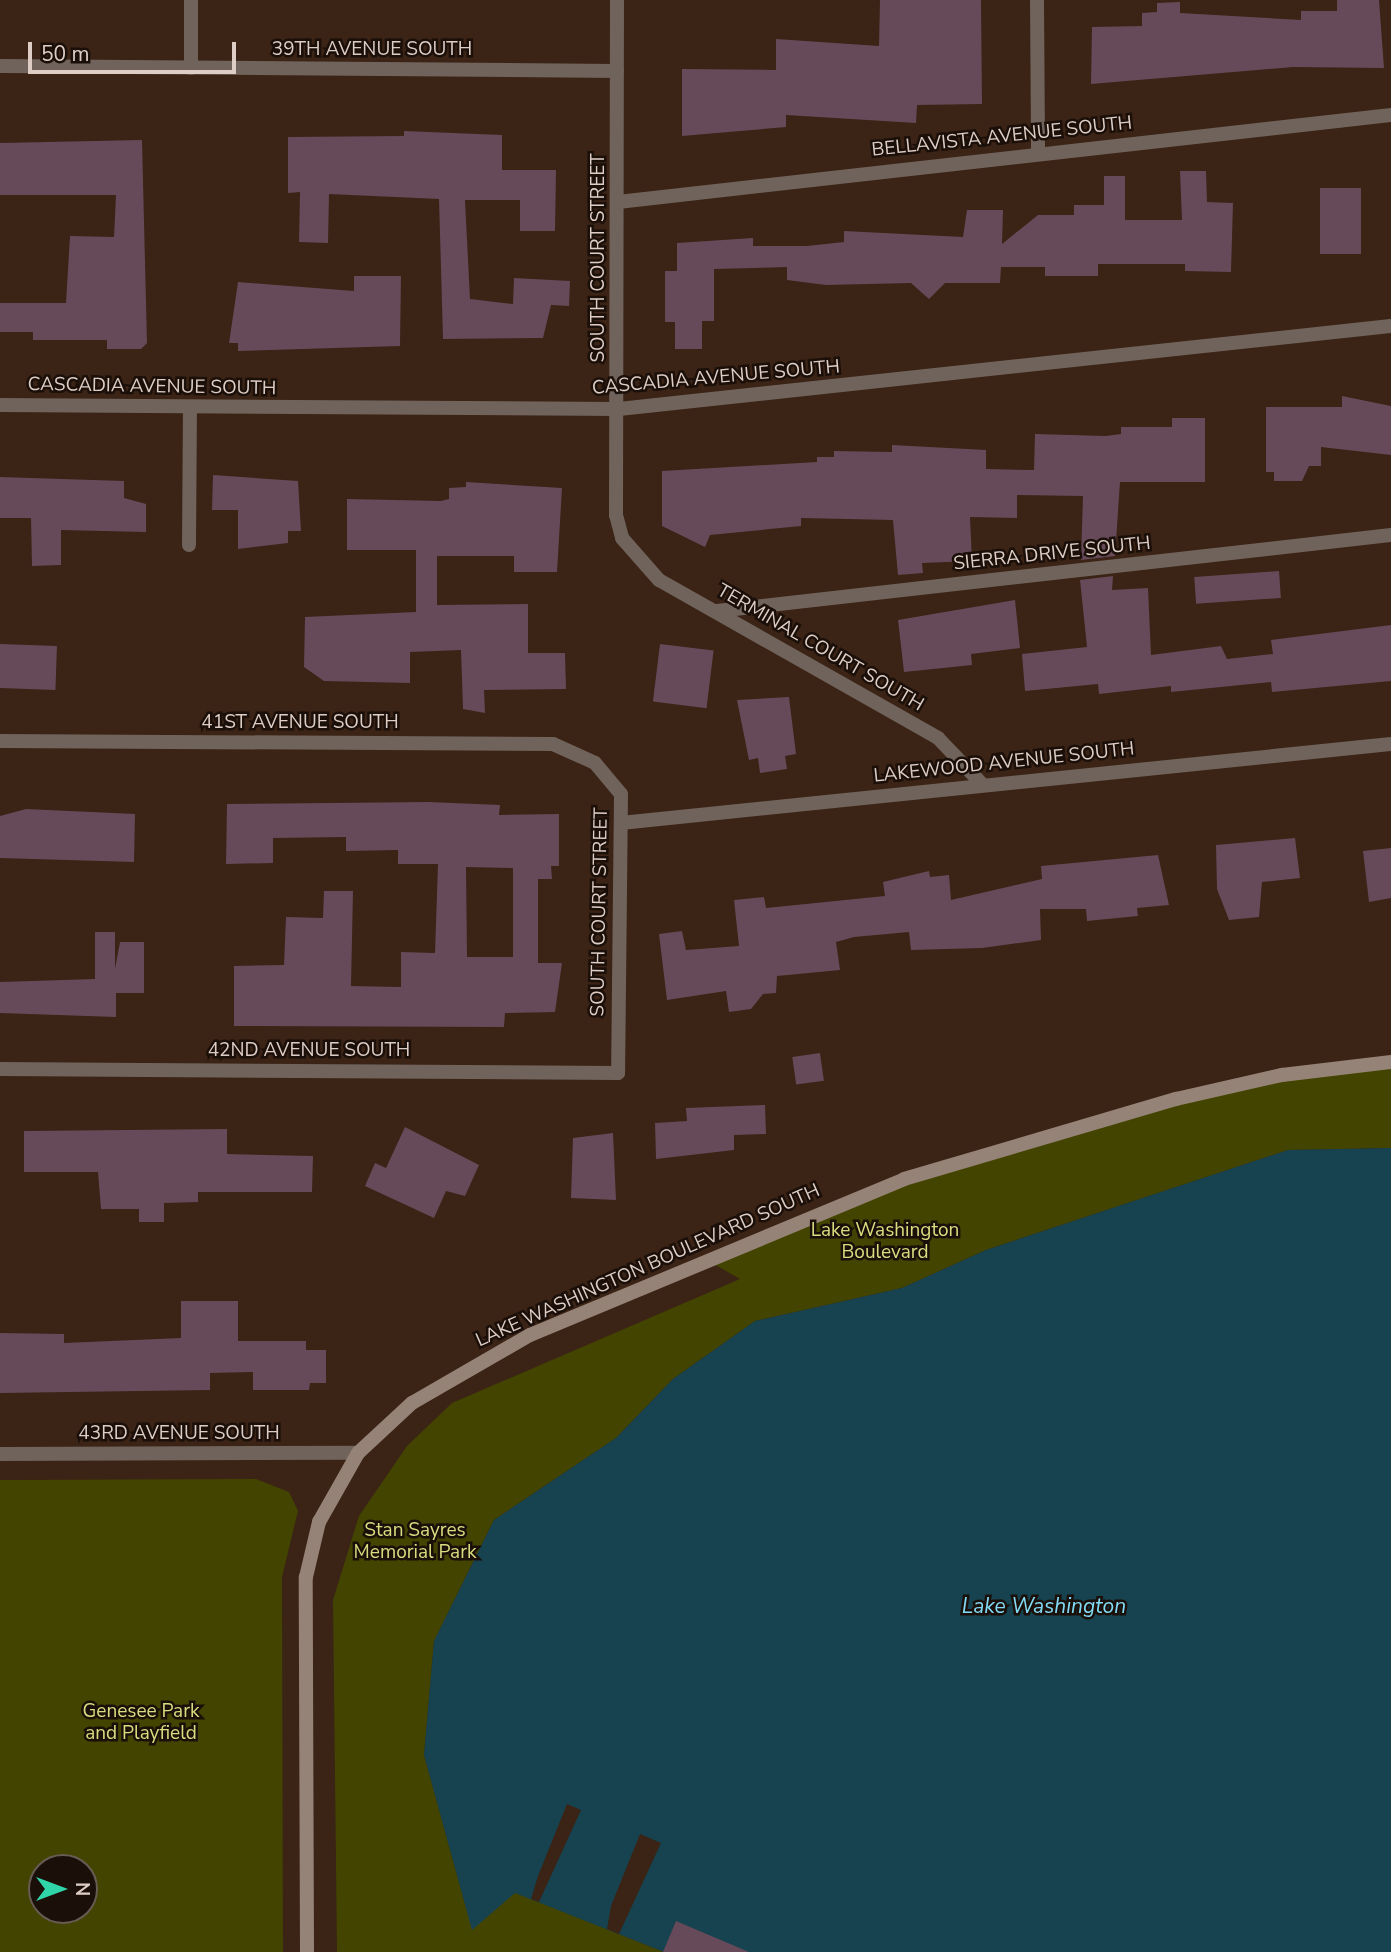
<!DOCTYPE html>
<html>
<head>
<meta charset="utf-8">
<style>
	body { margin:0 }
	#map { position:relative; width:1391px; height:1952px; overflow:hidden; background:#3b2315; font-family:"Nunito Sans",sans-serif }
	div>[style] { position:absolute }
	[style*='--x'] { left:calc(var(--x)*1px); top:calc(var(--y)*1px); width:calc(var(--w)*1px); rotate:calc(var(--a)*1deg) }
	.green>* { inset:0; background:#434400 }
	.water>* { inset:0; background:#16434f }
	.pier>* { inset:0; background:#3b2315 }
	.building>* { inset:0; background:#664a59; transform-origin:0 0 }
	.lane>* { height:14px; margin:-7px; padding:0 7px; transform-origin:7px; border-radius:7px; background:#6f635b }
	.street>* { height:14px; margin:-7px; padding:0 7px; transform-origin:7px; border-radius:7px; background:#6f635b }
	.secondary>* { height:14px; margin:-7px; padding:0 7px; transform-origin:7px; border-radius:7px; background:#968377 }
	span { translate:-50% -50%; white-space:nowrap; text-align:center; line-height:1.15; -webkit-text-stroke:5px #1a0f09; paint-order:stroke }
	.street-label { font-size:19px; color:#decdc5 }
	.park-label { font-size:19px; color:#dadd7f }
	.water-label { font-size:21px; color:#82dbf6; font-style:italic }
	.north { position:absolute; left:28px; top:1854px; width:70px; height:70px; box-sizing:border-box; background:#1a0f09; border:2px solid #685b54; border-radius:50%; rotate:90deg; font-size:19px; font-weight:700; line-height:28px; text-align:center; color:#decdc5 }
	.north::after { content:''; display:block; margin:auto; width:24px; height:32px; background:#30d4a9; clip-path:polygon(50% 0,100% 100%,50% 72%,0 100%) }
	.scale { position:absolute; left:28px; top:42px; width:208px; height:32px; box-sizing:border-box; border:4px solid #decdc5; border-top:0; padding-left:9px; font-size:21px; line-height:24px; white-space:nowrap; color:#decdc5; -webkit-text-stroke:5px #1a0f09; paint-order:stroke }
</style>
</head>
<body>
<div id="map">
	<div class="green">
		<div style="clip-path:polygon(1391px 1062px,1391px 1148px,1288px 1150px,986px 1250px,902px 1288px,755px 1321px,673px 1379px,616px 1438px,494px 1520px,434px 1641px,424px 1755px,472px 1929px,515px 1892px,664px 1952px,337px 1952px,333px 1600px,359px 1516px,407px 1446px,452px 1403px,740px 1279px,705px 1259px,796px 1221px,1176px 1099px)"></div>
		<div style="clip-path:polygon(evenodd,256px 1479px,289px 1492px,298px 1511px,282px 1577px,283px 1952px,0 1952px,0 1480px,256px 1479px,42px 1868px,84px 1868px,84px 1910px,42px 1910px,42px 1868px)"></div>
	</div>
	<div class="water">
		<div style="clip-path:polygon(1391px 1148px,1391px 1952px,664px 1952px,515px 1893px,472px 1930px,424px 1755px,434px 1641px,494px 1520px,616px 1438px,673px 1379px,755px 1321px,902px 1288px,986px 1250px,1288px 1150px)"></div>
	</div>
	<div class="pier">
		<div style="clip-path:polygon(567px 1804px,581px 1810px,539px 1902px,531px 1899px,538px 1876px)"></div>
		<div style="clip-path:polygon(640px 1834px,661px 1843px,619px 1934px,607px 1929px,611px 1906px)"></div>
	</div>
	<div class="building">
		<div style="clip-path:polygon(880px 0,981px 0,982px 104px,917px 105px,916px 123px,786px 115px,786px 127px,682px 136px,682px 69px,776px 70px,776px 39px,879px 46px)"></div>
		<div style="clip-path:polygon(1337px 0,1379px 0,1384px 68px,1293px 67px,1091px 84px,1092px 27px,1142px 26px,1142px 13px,1157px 12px,1157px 3px,1180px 2px,1180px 13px,1301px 20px,1301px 11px,1337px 11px)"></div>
		<div style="clip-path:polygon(404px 131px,502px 135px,502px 170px,556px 170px,555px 231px,520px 231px,520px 200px,465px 200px,470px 299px,513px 304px,514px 278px,570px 281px,569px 306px,551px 305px,543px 338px,443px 339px,439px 199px,329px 194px,328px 243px,299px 242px,300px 192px,288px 193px,288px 137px,404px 136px)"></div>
		<div style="clip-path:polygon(142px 140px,147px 343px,141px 349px,107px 349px,107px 340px,33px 340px,33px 332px,0 332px,0 303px,66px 303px,70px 236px,114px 237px,116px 195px,0 195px,0 143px)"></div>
		<div style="clip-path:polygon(1180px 171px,1206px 171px,1207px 202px,1233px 203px,1231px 272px,1185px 271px,1185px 264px,1098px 264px,1098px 276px,1045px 276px,1045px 267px,1001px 267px,1000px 283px,945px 283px,929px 299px,911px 283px,826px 285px,787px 280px,787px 267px,714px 269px,714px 321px,702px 321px,702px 349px,675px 349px,675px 322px,665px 322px,665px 271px,677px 271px,677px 243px,753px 238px,753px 246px,807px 246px,844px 242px,844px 231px,963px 237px,967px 210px,1003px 210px,1002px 244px,1038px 215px,1074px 215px,1074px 205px,1104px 205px,1104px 176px,1125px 176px,1125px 220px,1182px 220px)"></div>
		<div style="left:1320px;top:188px;width:41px;height:66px"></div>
		<div style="clip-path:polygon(354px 276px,401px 276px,400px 346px,238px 351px,238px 343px,229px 343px,238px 282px,354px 291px)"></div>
		<div style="clip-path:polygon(1342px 396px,1391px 406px,1391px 455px,1321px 447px,1321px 466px,1309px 466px,1302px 481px,1274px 481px,1274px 472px,1266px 472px,1266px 407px,1342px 407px)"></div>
		<div style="clip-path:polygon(1172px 418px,1205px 418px,1205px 482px,1120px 482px,1115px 556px,1081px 560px,1083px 496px,1017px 495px,1017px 518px,970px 517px,972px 561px,922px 563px,923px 573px,898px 575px,893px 520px,801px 518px,801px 526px,710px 535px,705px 547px,662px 526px,662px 471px,817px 462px,817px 457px,834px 457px,834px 451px,892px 452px,892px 445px,986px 450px,986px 469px,1034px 470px,1035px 434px,1106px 436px,1121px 434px,1121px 427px,1172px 427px)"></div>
		<div style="clip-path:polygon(213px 475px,298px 481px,301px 531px,288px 531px,288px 543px,238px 549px,238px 510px,212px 510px)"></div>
		<div style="clip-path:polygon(0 477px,124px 481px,124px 498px,146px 504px,146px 532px,61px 530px,61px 565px,32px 566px,31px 518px,0 518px)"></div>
		<div style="clip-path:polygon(466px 482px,562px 488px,557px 572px,514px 572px,514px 556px,437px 556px,437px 605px,528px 604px,528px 653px,565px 653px,566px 689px,484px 690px,485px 713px,463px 709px,461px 650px,410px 652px,410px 683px,324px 681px,304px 667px,305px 617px,416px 612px,416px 550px,347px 550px,347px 499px,441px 501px,449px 499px,449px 488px,466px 487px)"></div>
		<div style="left:1279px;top:571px;width:27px;height:85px;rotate:86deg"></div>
		<div style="clip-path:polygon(1113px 576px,1112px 590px,1148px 588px,1151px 655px,1221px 646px,1227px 659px,1273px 654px,1271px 640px,1391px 625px,1391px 681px,1272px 692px,1271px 682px,1171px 692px,1171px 686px,1099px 694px,1098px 684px,1025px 691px,1022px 654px,1087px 647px,1080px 580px)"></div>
		<div style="clip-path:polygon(1015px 600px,1020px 648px,971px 654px,972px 665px,904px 672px,898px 620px)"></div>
		<div style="left:0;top:644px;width:57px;height:44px;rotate:2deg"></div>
		<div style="left:660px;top:644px;width:54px;height:58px;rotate:7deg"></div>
		<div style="clip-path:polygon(789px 697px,796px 754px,785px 756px,787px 769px,760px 773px,758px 758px,749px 760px,737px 700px)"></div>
		<div style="clip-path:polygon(evenodd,428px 802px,500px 805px,499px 815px,559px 814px,559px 866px,551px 866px,552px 879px,538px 879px,538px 963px,562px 963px,555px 1012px,505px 1013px,504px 1027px,234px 1026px,234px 966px,284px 965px,286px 917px,323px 918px,324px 891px,353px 891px,351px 986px,401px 987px,401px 952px,435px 953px,438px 864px,398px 864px,398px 850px,346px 851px,346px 837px,273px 838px,273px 863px,226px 864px,227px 804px,428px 802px,466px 867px,513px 868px,513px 957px,467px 957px,466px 867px)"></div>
		<div style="clip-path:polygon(26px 809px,135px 814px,134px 862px,0 858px,0 816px)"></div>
		<div style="clip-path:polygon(1295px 838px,1300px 878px,1262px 882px,1259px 917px,1229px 920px,1217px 889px,1216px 845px)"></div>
		<div style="clip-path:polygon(1391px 848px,1391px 898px,1369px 902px,1363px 851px)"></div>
		<div style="clip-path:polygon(1158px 855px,1169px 905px,1137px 908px,1138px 916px,1087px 921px,1086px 909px,1040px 909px,1041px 940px,982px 948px,911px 950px,909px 932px,854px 937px,836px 942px,840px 970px,777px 976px,776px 993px,763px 994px,751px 1009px,729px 1012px,726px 991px,667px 1000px,659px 934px,682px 931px,686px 950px,739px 946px,734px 900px,764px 897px,766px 908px,885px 896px,883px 882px,929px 871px,930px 877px,949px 875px,951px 900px,1042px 879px,1041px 866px)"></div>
		<div style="clip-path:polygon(95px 932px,115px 932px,115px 969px,120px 942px,144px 942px,144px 993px,116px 993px,116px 1017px,0 1013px,0 982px,95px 979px)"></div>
		<div style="left:820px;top:1053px;width:28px;height:28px;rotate:82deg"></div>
		<div style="clip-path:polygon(765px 1105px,766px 1134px,734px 1135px,734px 1150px,656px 1159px,655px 1123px,687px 1121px,686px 1108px)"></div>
		<div style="clip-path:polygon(405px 1127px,479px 1165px,465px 1196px,446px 1191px,434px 1218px,365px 1186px,375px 1163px,386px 1168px)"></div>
		<div style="clip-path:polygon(227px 1129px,227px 1154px,313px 1156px,312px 1192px,198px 1192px,198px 1202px,164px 1203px,164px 1222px,139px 1222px,139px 1209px,101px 1209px,98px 1172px,24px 1172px,24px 1131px)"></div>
		<div style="clip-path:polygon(613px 1133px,616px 1200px,571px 1198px,573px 1138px)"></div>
		<div style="clip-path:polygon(181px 1301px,238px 1301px,238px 1341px,306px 1341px,306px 1350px,326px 1350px,326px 1383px,310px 1383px,309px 1390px,253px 1390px,253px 1372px,210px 1373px,210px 1390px,0 1393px,0 1333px,64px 1334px,64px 1343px,181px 1338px)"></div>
		<div style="clip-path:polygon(676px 1921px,749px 1952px,663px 1952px)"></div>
	</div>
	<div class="lane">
		<div style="--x:189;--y:545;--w:138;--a:-89.6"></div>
	</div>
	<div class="street">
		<div style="--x:617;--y:0;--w:515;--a:90.11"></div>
		<div style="--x:616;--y:515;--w:24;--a:75"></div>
		<div style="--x:622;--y:538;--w:56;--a:48.6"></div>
		<div style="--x:659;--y:580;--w:321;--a:29.5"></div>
		<div style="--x:938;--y:738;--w:64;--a:46.3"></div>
		<div style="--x:1037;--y:0;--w:151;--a:89.6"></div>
		<div style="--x:0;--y:66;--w:617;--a:0.46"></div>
		<div style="--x:191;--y:68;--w:68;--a:-90"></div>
		<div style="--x:618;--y:202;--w:778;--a:-6.42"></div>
		<div style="--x:0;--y:405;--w:619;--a:0.37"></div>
		<div style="--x:619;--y:409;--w:776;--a:-6.14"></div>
		<div style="--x:717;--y:611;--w:678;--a:-6.43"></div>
		<div style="--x:0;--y:741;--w:553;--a:0.31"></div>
		<div style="--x:553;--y:744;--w:46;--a:24.3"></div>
		<div style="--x:595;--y:763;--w:40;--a:50"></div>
		<div style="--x:621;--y:794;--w:279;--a:90.6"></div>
		<div style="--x:618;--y:1073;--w:618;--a:-179.63"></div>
		<div style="--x:621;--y:823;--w:774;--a:-5.86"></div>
		<div style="--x:0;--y:1454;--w:358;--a:-0.2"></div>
	</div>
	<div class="secondary">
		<div style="--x:307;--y:1952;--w:375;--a:-90.2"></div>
		<div style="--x:306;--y:1577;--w:57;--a:-76.7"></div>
		<div style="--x:319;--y:1522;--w:79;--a:-60.5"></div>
		<div style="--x:358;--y:1453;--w:74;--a:-42.8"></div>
		<div style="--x:412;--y:1403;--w:136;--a:-30"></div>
		<div style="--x:530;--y:1335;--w:405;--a:-22.6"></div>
		<div style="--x:904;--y:1179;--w:284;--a:-16.4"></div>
		<div style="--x:1176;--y:1099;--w:109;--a:-12.8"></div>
		<div style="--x:1282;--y:1075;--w:110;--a:-6.8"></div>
	</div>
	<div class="street-label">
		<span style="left:372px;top:50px">39TH AVENUE SOUTH</span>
		<span style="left:1002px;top:137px;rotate:-6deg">BELLAVISTA AVENUE SOUTH</span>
		<span style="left:599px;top:258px;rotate:-90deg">SOUTH COURT STREET</span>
		<span style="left:716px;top:378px;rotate:-5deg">CASCADIA AVENUE SOUTH</span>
		<span style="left:152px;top:387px;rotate:1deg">CASCADIA AVENUE SOUTH</span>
		<span style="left:1052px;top:554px;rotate:-6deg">SIERRA DRIVE SOUTH</span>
		<span style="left:820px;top:648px;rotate:30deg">TERMINAL COURT SOUTH</span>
		<span style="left:300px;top:723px">41ST AVENUE SOUTH</span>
		<span style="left:1004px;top:763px;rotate:-6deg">LAKEWOOD AVENUE SOUTH</span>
		<span style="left:600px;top:912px;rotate:-89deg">SOUTH COURT STREET</span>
		<span style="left:309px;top:1051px">42ND AVENUE SOUTH</span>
		<span style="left:648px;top:1266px;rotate:-24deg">LAKE WASHINGTON BOULEVARD SOUTH</span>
		<span style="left:179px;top:1434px">43RD AVENUE SOUTH</span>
	</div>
	<div class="park-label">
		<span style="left:885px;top:1242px">Lake Washington<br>Boulevard</span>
		<span style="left:415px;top:1542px">Stan Sayres<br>Memorial Park</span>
		<span style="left:141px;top:1723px">Genesee Park<br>and Playfield</span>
	</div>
	<div class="water-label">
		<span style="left:1044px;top:1606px">Lake Washington</span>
	</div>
	<div class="north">N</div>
	<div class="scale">50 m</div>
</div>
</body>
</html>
